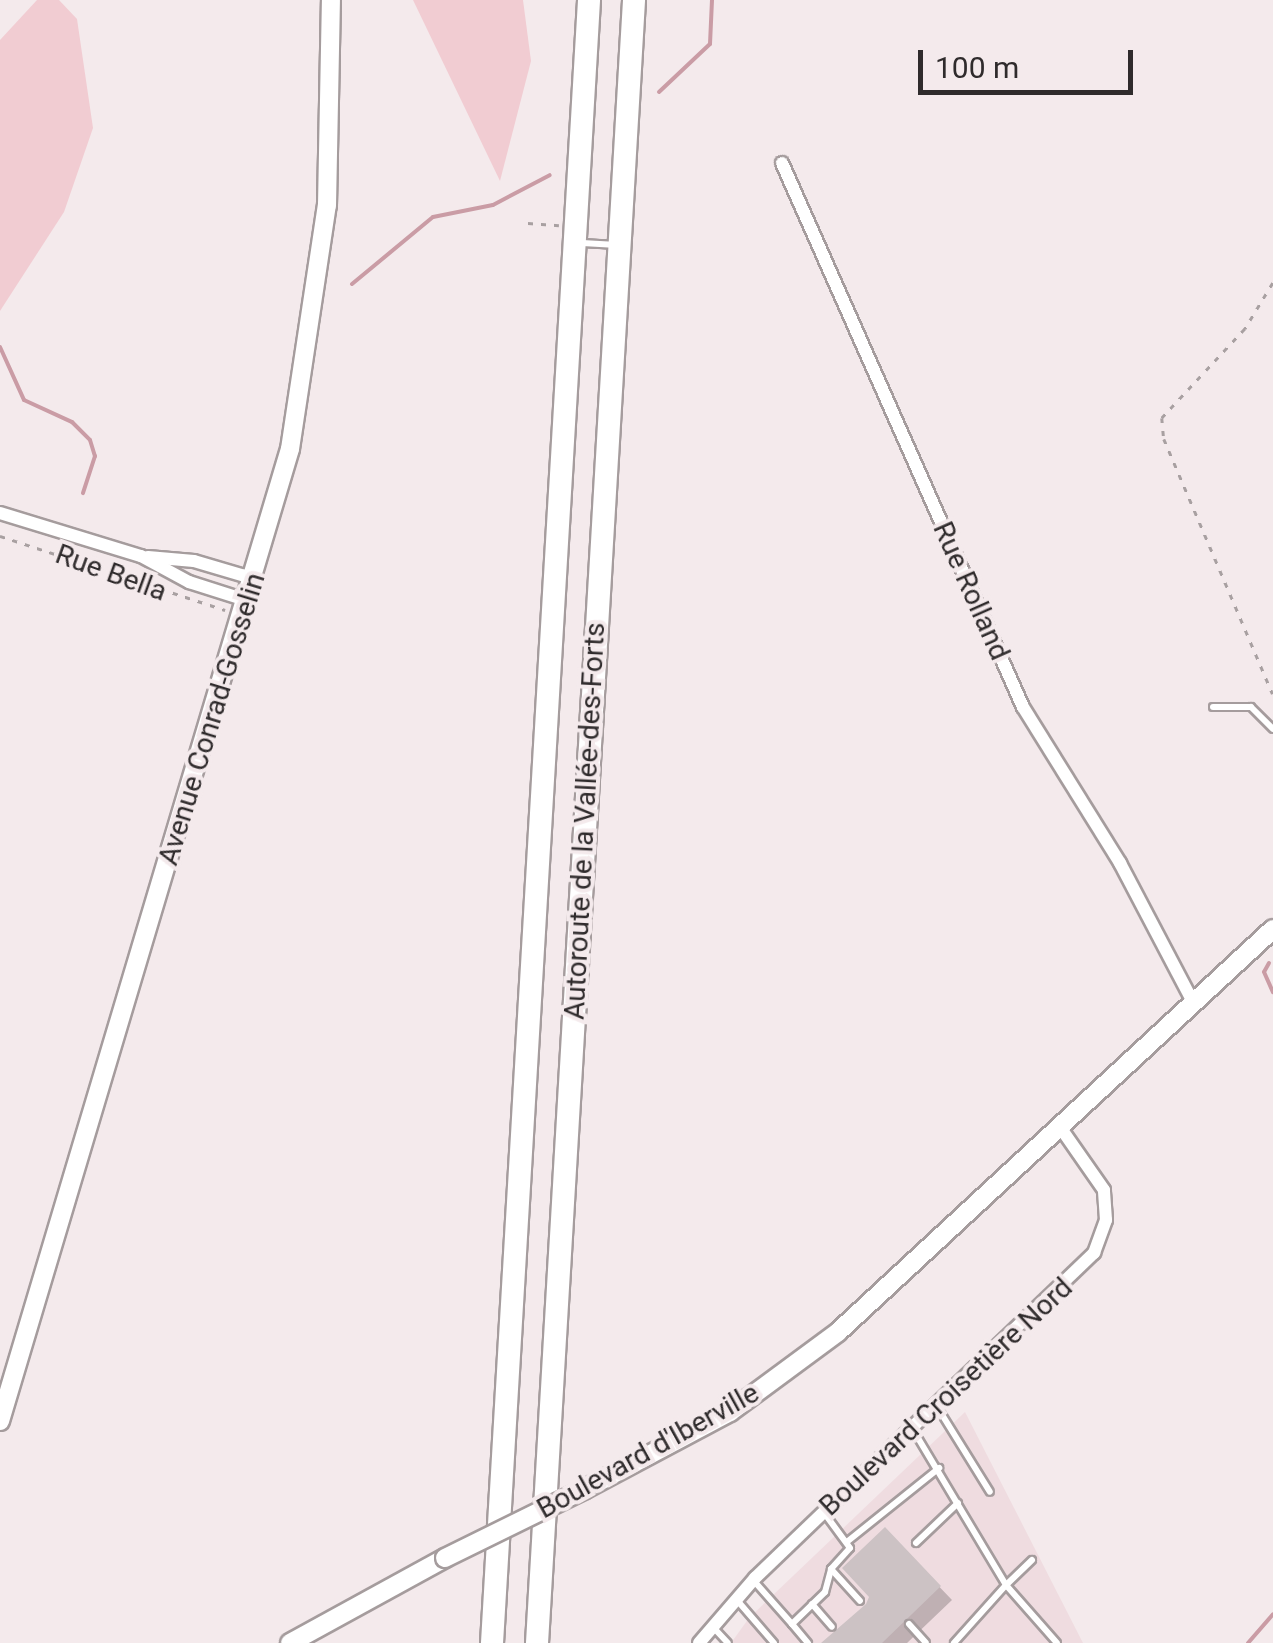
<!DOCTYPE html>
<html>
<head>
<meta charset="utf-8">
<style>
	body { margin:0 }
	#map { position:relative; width:1273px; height:1643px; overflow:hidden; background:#f4eaec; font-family:Roboto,sans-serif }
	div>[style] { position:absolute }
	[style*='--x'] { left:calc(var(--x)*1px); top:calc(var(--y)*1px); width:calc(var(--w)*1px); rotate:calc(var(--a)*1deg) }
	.built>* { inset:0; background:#efdce0 }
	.green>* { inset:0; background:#f1ccd2 }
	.shadow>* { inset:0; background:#0003 }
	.stream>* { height:4px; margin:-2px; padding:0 2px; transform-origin:2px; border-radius:2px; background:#ca9ca5 }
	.building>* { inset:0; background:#ccc2c4 }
	.path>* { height:2.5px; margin-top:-1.25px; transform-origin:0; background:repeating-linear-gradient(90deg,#a8a0a1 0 5px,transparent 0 13px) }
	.roads { filter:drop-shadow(2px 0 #a59c9d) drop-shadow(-2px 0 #a59c9d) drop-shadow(0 2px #a59c9d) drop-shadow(0 -2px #a59c9d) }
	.lane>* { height:6px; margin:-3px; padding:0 3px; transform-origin:3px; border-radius:3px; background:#fff }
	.street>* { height:12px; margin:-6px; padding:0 6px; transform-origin:6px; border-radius:6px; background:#fff }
	.secondary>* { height:18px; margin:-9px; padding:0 9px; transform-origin:9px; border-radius:9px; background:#fff }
	.highway>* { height:22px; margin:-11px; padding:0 11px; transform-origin:11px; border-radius:11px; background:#fff }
	.bridges { filter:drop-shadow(2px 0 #a59c9d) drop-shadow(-2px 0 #a59c9d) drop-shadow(0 2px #a59c9d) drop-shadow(0 -2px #a59c9d) }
	.secondary-bridge>* { height:18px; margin:-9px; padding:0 9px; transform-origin:9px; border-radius:9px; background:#fff }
	span { translate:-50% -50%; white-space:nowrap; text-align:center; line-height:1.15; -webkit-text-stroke:8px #f4eaec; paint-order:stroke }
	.street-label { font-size:28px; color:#2f2b2c }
	.scale { position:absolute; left:918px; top:50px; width:215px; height:45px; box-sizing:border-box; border:5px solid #2f2b2c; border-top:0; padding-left:12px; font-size:30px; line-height:35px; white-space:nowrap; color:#2f2b2c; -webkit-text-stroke:8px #f4eaec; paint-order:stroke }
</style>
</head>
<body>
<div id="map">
	<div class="built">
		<div style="clip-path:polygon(965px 1412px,1083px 1643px,731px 1643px,749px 1618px)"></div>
	</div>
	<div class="green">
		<div style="clip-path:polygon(37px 0,59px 0,77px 19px,93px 128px,64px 212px,0 311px,0 40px)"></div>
		<div style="clip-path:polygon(413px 0,523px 0,531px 61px,500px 181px)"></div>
	</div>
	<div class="shadow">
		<div style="clip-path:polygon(885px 1530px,952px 1600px,907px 1643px,827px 1643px,867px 1607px)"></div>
	</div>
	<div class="stream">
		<div style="--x:659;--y:92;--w:70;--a:-43.3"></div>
		<div style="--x:710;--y:44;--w:44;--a:-87.4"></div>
		<div style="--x:352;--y:284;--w:105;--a:-39.6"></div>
		<div style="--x:433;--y:217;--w:61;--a:-11.3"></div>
		<div style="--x:493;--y:205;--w:64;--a:-27.8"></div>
		<div style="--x:0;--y:347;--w:58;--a:65.6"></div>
		<div style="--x:24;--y:400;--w:53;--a:24.6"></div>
		<div style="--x:72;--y:422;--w:25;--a:45"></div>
		<div style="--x:90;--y:440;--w:17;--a:73"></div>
		<div style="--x:95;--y:456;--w:39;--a:108"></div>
		<div style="--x:1269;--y:963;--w:10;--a:119"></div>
		<div style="--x:1264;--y:972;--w:22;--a:66"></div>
		<div style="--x:1248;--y:1643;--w:38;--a:-49"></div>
	</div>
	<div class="building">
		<div style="clip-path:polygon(885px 1527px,941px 1586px,882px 1643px,821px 1643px,866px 1604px,869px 1597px,842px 1568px)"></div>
	</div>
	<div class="path">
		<div style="--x:528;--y:223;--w:31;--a:4"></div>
		<div style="--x:1273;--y:283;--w:54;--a:121.3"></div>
		<div style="--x:1245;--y:329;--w:122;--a:133"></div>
		<div style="--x:1162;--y:418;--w:21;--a:85"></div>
		<div style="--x:1164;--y:439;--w:277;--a:66.9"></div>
		<div style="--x:0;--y:536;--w:237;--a:18.2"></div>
	</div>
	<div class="roads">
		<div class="lane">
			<div style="--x:581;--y:243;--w:33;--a:3"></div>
			<div style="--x:1213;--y:707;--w:38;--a:0"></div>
			<div style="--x:1251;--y:707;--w:31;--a:45"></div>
			<div style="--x:936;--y:1405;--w:102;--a:58.2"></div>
			<div style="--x:912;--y:1428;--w:183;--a:59.1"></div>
			<div style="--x:1006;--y:1585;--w:78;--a:131.9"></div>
			<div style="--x:848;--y:1541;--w:117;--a:-38.7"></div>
			<div style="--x:916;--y:1543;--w:58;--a:-43.6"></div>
			<div style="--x:1032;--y:1560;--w:36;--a:136"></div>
			<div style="--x:1006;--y:1585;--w:77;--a:48.7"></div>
			<div style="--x:831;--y:1569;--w:43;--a:47.8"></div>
			<div style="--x:754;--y:1581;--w:57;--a:48.5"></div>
			<div style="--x:792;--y:1624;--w:46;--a:-44.1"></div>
			<div style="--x:825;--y:1592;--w:24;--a:-75"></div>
			<div style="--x:831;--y:1569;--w:28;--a:-48"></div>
			<div style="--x:850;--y:1548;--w:42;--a:-126.3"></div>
			<div style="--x:736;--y:1599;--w:58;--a:49.2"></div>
			<div style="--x:812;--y:1604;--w:30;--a:49"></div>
			<div style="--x:792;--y:1624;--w:25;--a:50"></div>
			<div style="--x:909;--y:1624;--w:25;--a:48"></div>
			<div style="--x:712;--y:1626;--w:23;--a:47"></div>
		</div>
		<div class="street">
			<div style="--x:782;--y:163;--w:595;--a:66.11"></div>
			<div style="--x:1023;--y:707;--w:184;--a:58.1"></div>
			<div style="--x:1120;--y:863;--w:157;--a:62.3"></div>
			<div style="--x:0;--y:513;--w:147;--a:17"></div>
			<div style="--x:141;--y:556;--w:55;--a:28.4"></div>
			<div style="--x:189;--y:582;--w:63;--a:17.6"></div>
			<div style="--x:148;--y:557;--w:46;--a:5"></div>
			<div style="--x:194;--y:561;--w:64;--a:16.4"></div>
			<div style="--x:699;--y:1643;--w:86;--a:-49.3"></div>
			<div style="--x:755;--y:1578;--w:470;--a:-43.8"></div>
			<div style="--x:1094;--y:1253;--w:35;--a:-70"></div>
			<div style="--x:1106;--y:1220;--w:30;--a:-94"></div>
			<div style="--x:1104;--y:1190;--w:77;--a:-124.9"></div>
		</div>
		<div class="secondary">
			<div style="--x:0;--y:1421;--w:1014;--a:-73.39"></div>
			<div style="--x:290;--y:449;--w:247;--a:-81.4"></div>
			<div style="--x:327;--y:205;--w:205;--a:-88.9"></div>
			<div style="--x:585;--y:1489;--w:164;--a:-28"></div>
			<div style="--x:730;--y:1412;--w:134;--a:-36.5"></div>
			<div style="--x:838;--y:1332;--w:593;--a:-42.81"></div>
			<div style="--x:290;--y:1643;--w:177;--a:-28.7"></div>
		</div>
		<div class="highway">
			<div style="--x:492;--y:1643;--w:1646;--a:-86.62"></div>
			<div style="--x:537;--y:1643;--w:1646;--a:-86.62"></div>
		</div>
	</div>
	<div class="bridges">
		<div class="secondary-bridge">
			<div style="--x:445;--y:1558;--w:156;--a:-26.2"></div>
		</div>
	</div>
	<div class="street-label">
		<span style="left:111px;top:573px;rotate:20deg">Rue Bella</span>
		<span style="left:971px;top:591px;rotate:66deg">Rue Rolland</span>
		<span style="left:212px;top:719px;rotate:-73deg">Avenue Conrad-Gosselin</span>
		<span style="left:585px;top:821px;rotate:-87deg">Autoroute de la Vallée-des-Forts</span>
		<span style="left:946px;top:1397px;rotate:-43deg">Boulevard Croisetière Nord</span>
		<span style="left:648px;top:1451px;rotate:-29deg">Boulevard d'Iberville</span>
	</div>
	<div class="scale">100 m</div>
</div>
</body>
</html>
